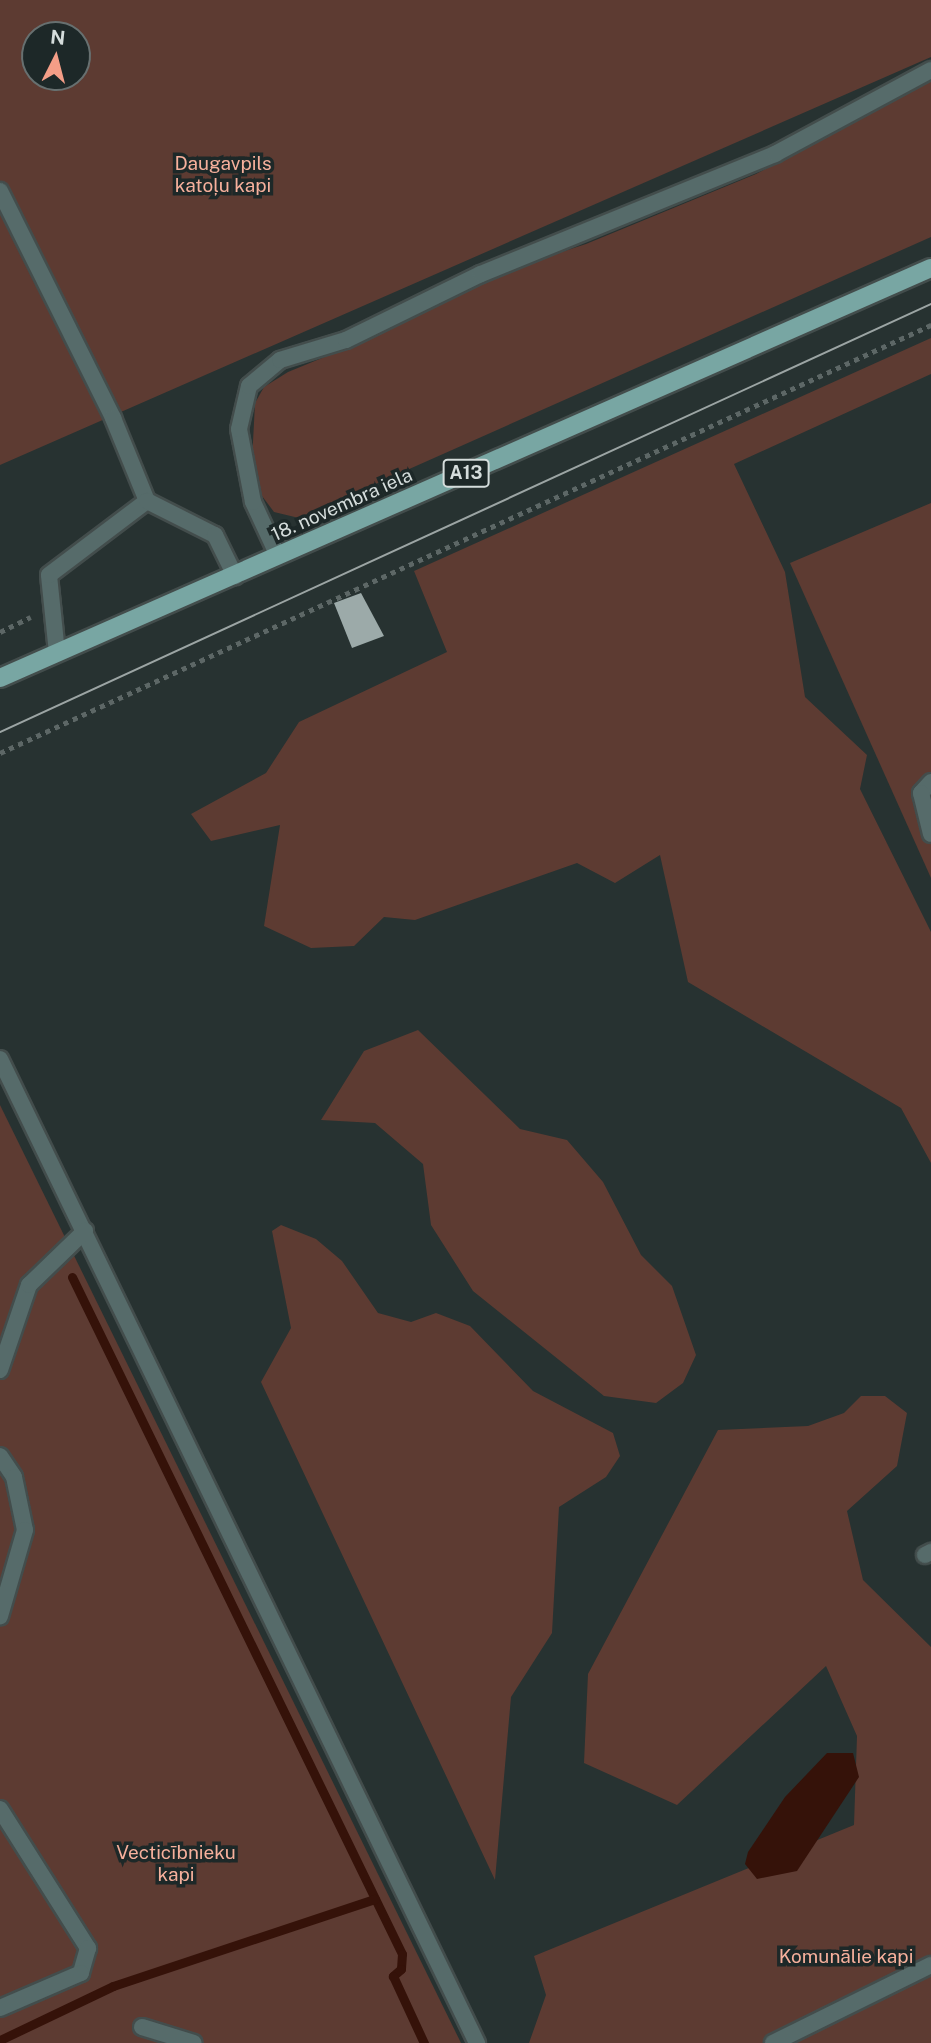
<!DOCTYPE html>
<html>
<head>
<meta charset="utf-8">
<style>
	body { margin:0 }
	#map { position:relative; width:931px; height:2043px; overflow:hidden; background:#273231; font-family:"Public Sans",sans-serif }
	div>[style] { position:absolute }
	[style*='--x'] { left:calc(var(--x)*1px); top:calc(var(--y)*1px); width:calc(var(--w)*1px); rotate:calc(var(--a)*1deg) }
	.green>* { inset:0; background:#5d3b32 }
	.water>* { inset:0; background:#351209 }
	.stream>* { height:9px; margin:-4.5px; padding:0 4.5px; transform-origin:4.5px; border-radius:4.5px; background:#351209 }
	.building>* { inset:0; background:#9caaa9 }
	.path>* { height:4.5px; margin-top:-2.25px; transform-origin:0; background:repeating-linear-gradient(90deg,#5d6766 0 5px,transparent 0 10px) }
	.roads { filter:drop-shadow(2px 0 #434d4c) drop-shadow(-2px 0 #434d4c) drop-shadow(0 2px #434d4c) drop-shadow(0 -2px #434d4c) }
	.lane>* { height:16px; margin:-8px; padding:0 8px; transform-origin:8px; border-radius:8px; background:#566b6a }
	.primary>* { height:18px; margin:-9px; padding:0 9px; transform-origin:9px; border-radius:9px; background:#78a6a3 }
	.tram>* { height:2px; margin:-1px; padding:0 1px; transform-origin:1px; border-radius:1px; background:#9ca5a4 }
	span { translate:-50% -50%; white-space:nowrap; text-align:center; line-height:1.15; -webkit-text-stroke:7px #1d2828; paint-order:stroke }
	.shield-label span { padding:2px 5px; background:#1d2828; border:2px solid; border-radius:5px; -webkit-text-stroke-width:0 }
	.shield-label { font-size:18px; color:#d5dddc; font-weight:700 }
	.park-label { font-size:19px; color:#f6b09c }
	.street-label { font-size:19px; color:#d5dddc }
	.north { position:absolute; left:21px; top:21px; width:70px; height:70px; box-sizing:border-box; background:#1d2828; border:2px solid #677070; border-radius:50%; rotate:6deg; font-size:19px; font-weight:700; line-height:28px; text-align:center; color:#d5dddc }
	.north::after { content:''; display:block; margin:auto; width:24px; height:32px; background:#f49e87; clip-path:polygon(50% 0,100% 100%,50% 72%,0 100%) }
</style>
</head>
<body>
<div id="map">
	<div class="green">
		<div style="clip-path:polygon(evenodd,0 0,931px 0,931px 57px,0 465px,0 0,35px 35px,77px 35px,77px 77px,35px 77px,35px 35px)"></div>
		<div style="clip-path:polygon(931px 81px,931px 237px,299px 518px,274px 512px,259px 492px,252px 461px,255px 403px,264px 387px,288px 372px,378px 335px,494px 274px,586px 244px,756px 174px)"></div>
		<div style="clip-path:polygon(931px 338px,931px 374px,734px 464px,785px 572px,805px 697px,867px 755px,860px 789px,931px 932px,931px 1163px,901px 1108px,688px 982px,660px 855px,615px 883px,577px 863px,415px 920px,384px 917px,354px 946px,311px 948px,264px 926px,280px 825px,211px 841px,191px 814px,266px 773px,299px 722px,447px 652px,414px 571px)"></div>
		<div style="clip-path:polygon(931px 503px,931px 878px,790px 563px)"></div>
		<div style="clip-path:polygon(418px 1030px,520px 1129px,567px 1140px,603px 1182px,641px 1255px,672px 1286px,696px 1355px,683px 1383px,656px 1403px,604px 1396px,473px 1291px,431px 1225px,423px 1164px,375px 1123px,321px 1120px,364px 1051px)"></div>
		<div style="clip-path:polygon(0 1105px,461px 2043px,0 2043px)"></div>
		<div style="clip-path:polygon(281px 1225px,316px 1239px,342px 1261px,378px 1313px,411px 1322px,436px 1313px,470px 1326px,533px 1391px,613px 1433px,620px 1456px,606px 1477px,559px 1507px,552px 1633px,511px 1697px,495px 1880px,261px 1382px,291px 1328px,272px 1231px)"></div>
		<div style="clip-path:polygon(861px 1396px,885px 1396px,907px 1413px,897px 1466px,847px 1511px,863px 1580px,931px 1647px,931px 2043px,529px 2043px,546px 1995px,534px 1956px,854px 1825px,857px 1736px,826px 1666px,677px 1805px,584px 1763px,588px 1674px,718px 1430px,808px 1426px,844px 1413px)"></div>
	</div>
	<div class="water">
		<div style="clip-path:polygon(827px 1753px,853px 1753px,859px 1777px,797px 1871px,757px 1879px,745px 1864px,748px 1852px,785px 1797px)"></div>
	</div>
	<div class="stream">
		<div style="--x:72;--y:1277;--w:753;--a:64.01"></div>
		<div style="--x:402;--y:1954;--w:15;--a:94"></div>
		<div style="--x:401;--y:1969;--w:11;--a:139"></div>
		<div style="--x:393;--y:1976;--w:74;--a:65.2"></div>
		<div style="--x:0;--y:2040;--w:125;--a:-25.5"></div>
		<div style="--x:113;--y:1986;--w:276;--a:-18.4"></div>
	</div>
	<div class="building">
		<div style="clip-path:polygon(361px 593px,384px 636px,352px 648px,334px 603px)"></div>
	</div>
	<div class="path">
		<div style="--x:0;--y:632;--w:34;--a:-26"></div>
		<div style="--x:0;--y:753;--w:1025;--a:-24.69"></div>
	</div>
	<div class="roads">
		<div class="lane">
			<div style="--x:0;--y:191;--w:254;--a:63.5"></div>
			<div style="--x:113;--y:418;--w:90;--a:67.7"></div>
			<div style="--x:278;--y:556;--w:60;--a:-114.8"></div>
			<div style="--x:253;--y:502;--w:74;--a:-100.9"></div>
			<div style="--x:239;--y:429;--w:44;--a:-76.9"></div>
			<div style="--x:249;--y:386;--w:40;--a:-40"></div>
			<div style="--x:280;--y:360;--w:69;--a:-16.9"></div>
			<div style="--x:346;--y:340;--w:150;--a:-26.1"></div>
			<div style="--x:481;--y:274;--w:318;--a:-22.2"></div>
			<div style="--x:775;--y:154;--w:177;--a:-28.3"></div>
			<div style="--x:57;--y:653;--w:78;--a:-95.9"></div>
			<div style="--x:49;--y:575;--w:123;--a:-37.1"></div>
			<div style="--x:147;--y:501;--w:76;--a:26.6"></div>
			<div style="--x:215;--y:535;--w:46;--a:64"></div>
			<div style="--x:931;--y:782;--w:15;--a:132"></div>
			<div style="--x:921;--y:793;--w:42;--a:76.3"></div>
			<div style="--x:0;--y:1059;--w:1094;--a:64.14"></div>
			<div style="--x:0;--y:1370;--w:90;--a:-71.2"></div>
			<div style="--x:29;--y:1285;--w:78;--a:-44"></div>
			<div style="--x:0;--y:1456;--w:25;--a:56"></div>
			<div style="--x:14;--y:1477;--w:54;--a:78.3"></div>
			<div style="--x:25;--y:1530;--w:90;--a:106.2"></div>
			<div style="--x:925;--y:1555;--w:7;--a:-27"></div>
			<div style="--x:0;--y:1809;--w:165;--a:57.7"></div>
			<div style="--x:88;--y:1948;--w:26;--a:106"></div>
			<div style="--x:81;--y:1973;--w:88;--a:156.6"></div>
			<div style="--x:142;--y:2027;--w:54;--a:17.1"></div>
			<div style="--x:773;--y:2043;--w:176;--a:-26.3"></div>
		</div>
		<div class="primary">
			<div style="--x:0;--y:678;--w:1017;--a:-23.77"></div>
		</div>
	</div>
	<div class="tram">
		<div style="--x:0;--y:732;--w:1025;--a:-24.69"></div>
	</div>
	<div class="shield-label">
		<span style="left:466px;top:473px">A13</span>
	</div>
	<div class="park-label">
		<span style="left:223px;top:175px">Daugavpils<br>katoļu kapi</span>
		<span style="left:176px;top:1864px">Vecticībnieku<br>kapi</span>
		<span style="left:846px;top:1957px">Komunālie kapi</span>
	</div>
	<div class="street-label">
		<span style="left:342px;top:505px;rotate:-24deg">18. novembra iela</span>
	</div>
	<div class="north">N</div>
</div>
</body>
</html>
